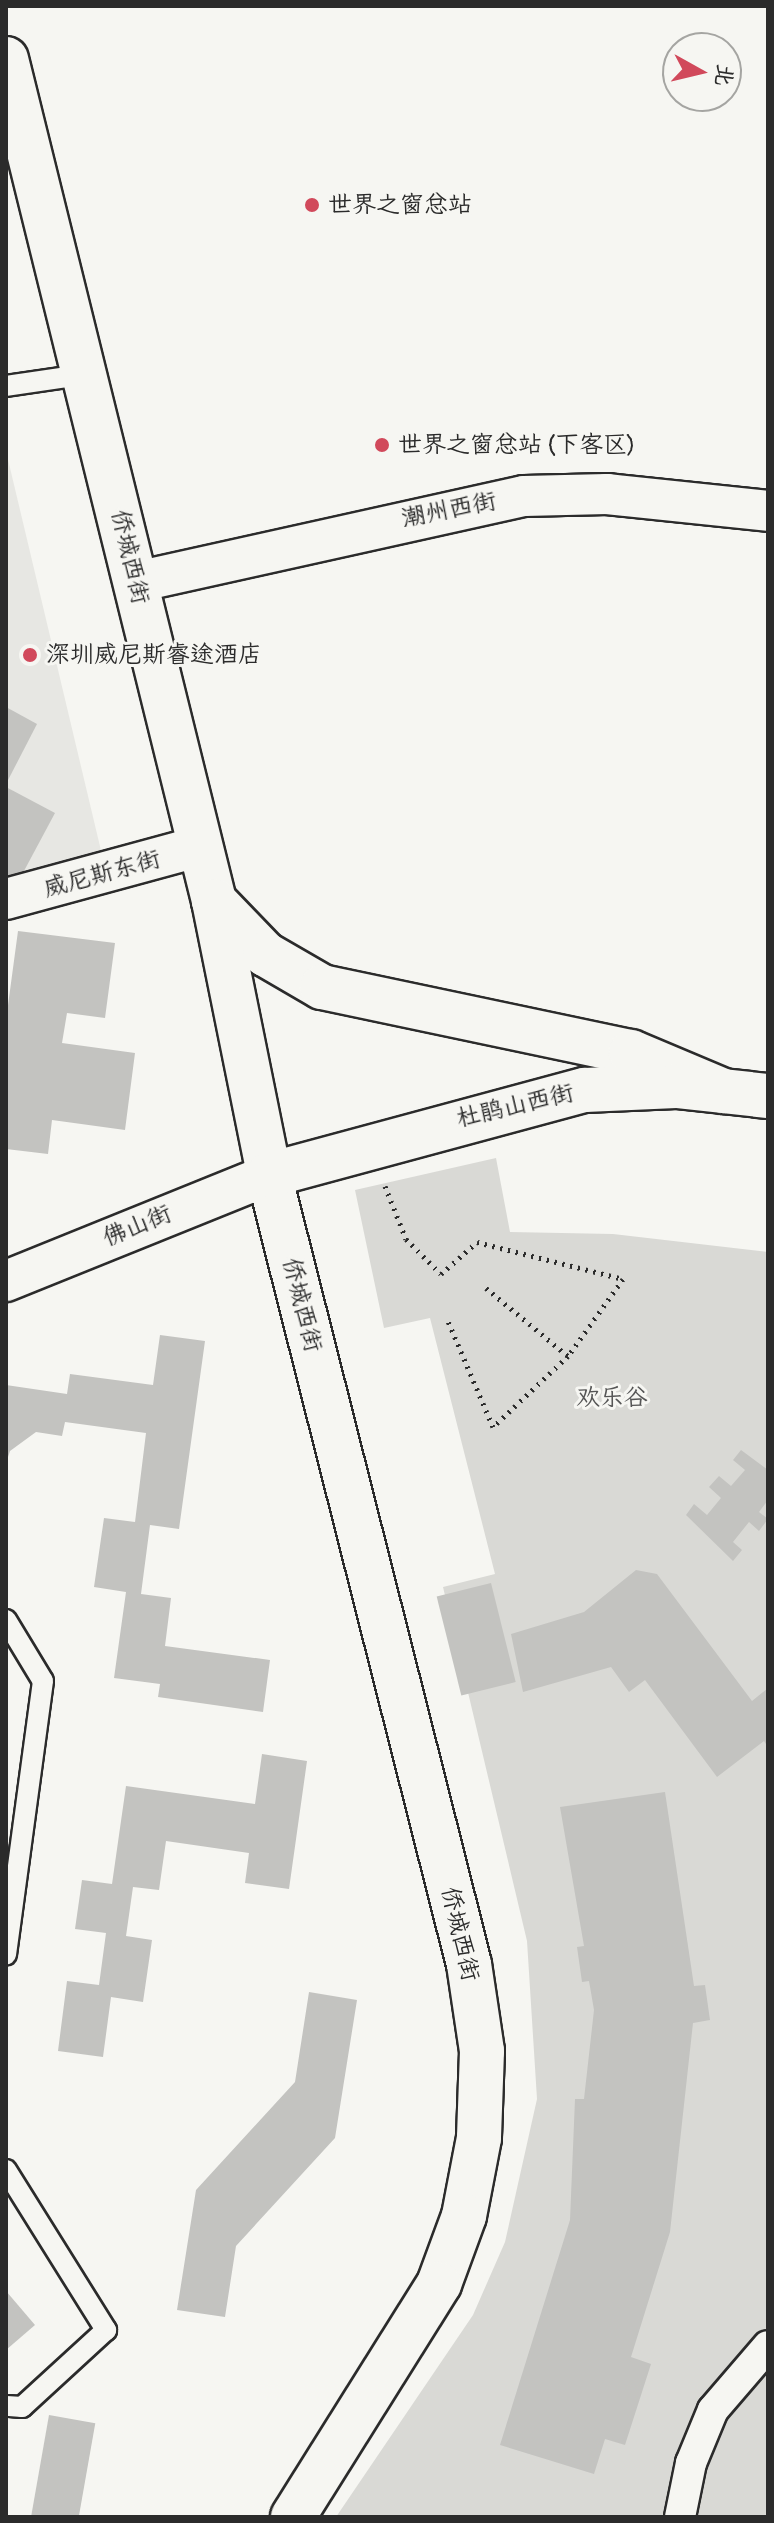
<!DOCTYPE html>
<html>
<head>
<meta charset="utf-8">
<style>
	body { margin:0 }
	#map { position:relative; width:774px; height:2523px; overflow:hidden; background:#f6f6f2; font-family:Pangolin,"LXGW WenKai TC",sans-serif }
	div>[style] { position:absolute }
	[style*='--x'] { left:calc(var(--x)*1px); top:calc(var(--y)*1px); width:calc(var(--w)*1px); rotate:calc(var(--a)*1deg) }
	.built>* { inset:0; background:#e7e7e3 }
	.green>* { inset:0; background:#d9d9d5 }
	.building>* { inset:0; background:#c3c3c0; transform-origin:0 0 }
	.path>* { height:5px; margin-top:-2.5px; transform-origin:0; background:repeating-linear-gradient(90deg,#2b2b2b 0 2px,transparent 0 8px) }
	.roads { filter:drop-shadow(2px 0 #2b2b2b) drop-shadow(-2px 0 #2b2b2b) drop-shadow(0 2px #2b2b2b) drop-shadow(0 -2px #2b2b2b) }
	.service>* { height:20px; margin:-10px; padding:0 10px; transform-origin:10px; border-radius:10px; background:#f6f6f2 }
	.pedestrian>* { height:30px; margin:-15px; padding:0 15px; transform-origin:15px; border-radius:15px; background:#f6f6f2 }
	.minor>* { height:40px; margin:-20px; padding:0 20px; transform-origin:20px; border-radius:20px; background:#f6f6f2 }
	.tertiary>* { height:44px; margin:-22px; padding:0 22px; transform-origin:22px; border-radius:22px; background:#f6f6f2 }
	.dots>* { width:22px; height:22px; translate:-50% -50%; box-sizing:border-box; border:4px solid #f6f6f2; border-radius:50% }
	span { translate:-50% -50%; white-space:nowrap; text-align:center; line-height:1.15; -webkit-text-stroke:6px #f6f6f2; paint-order:stroke }
	.poi-label { font-size:24px; color:#2b2b2b }
	.left { translate:0 -50%; text-align:left }
	.street-label { font-size:24px; color:#2b2b2b }
	.park-label { font-size:24px; color:#565656 }
	.frame { position:absolute; inset:0; border:8px solid #2b2b2b; pointer-events:none }
	.north { position:absolute; left:662px; top:32px; width:80px; height:80px; box-sizing:border-box; background:#f6f6f2; border:2px solid #a5a5a2; border-radius:50%; rotate:98deg; font-size:22px; font-weight:700; line-height:32px; text-align:center; color:#2b2b2b }
	.north::after { content:''; display:block; margin:auto; width:28px; height:36px; background:#d1495b; clip-path:polygon(50% 0,100% 100%,50% 72%,0 100%) }
</style>
</head>
<body>
<div id="map">
	<div class="built">
		<div style="clip-path:polygon(6px 451px,103px 859px,6px 886px)"></div>
	</div>
	<div class="green">
		<div style="clip-path:polygon(496px 1158px,510px 1232px,613px 1234px,768px 1252px,768px 2517px,336px 2517px,473px 2315px,505px 2242px,537px 2099px,527px 1941px,443px 1587px,495px 1574px,430px 1318px,384px 1328px,355px 1190px)"></div>
	</div>
	<div class="building">
		<div style="clip-path:polygon(6px 707px,37px 724px,6px 784px)"></div>
		<div style="clip-path:polygon(6px 787px,55px 813px,17px 884px,6px 878px)"></div>
		<div style="clip-path:polygon(18px 931px,115px 943px,105px 1018px,67px 1013px,62px 1043px,135px 1053px,125px 1130px,52px 1120px,48px 1154px,6px 1149px,6px 1020px)"></div>
		<div style="clip-path:polygon(160px 1335px,205px 1341px,179px 1529px,150px 1525px,141px 1594px,171px 1598px,165px 1646px,270px 1660px,263px 1712px,158px 1697px,160px 1684px,114px 1678px,126px 1592px,94px 1587px,104px 1518px,135px 1522px,146px 1433px,65px 1422px,62px 1436px,36px 1432px,10px 1451px,6px 1463px,6px 1385px,67px 1394px,70px 1374px,153px 1385px)"></div>
		<div style="clip-path:polygon(741px 1450px,768px 1470px,768px 1500px,759px 1512px,768px 1519px,759px 1531px,749px 1522px,733px 1542px,742px 1550px,733px 1561px,686px 1515px,694px 1504px,707px 1515px,721px 1498px,709px 1487px,719px 1476px,731px 1486px,745px 1470px,733px 1460px)"></div>
		<div style="clip-path:polygon(636px 1570px,657px 1574px,752px 1701px,768px 1688px,768px 1747px,764px 1741px,717px 1777px,645px 1680px,629px 1692px,611px 1667px,523px 1692px,511px 1634px,584px 1612px)"></div>
		<div style="left:491px;top:1583px;width:102px;height:56px;rotate:76deg"></div>
		<div style="clip-path:polygon(262px 1754px,307px 1761px,289px 1889px,245px 1883px,249px 1853px,166px 1841px,159px 1890px,133px 1887px,126px 1936px,152px 1940px,143px 2002px,111px 1997px,103px 2057px,58px 2051px,67px 1981px,99px 1985px,106px 1933px,75px 1929px,82px 1880px,112px 1884px,126px 1786px,255px 1804px)"></div>
		<div style="clip-path:polygon(665px 1792px,694px 1986px,705px 1985px,710px 2020px,693px 2023px,670px 2232px,631px 2357px,651px 2364px,625px 2445px,605px 2439px,594px 2474px,500px 2445px,570px 2220px,575px 2099px,584px 2099px,594px 2010px,589px 1981px,582px 1982px,577px 1947px,584px 1946px,560px 1807px)"></div>
		<div style="clip-path:polygon(309px 1992px,357px 2000px,335px 2138px,236px 2246px,225px 2317px,177px 2310px,196px 2190px,295px 2082px)"></div>
		<div style="clip-path:polygon(6px 2291px,35px 2325px,6px 2350px)"></div>
		<div style="left:49px;top:2415px;width:47px;height:103px;rotate:10deg"></div>
	</div>
	<div class="path">
		<div style="--x:385;--y:1186;--w:57;--a:68.4"></div>
		<div style="--x:406;--y:1239;--w:49;--a:45"></div>
		<div style="--x:441;--y:1274;--w:48;--a:-41.6"></div>
		<div style="--x:477;--y:1242;--w:151;--a:14.2"></div>
		<div style="--x:623;--y:1279;--w:95;--a:125.5"></div>
		<div style="--x:568;--y:1356;--w:103;--a:136.6"></div>
		<div style="--x:493;--y:1427;--w:115;--a:-113"></div>
		<div style="--x:486;--y:1288;--w:107;--a:39.7"></div>
	</div>
	<div class="roads">
		<div class="service">
			<div style="--x:6;--y:386;--w:82;--a:-8.4"></div>
			<div style="--x:6;--y:1620;--w:71;--a:58.8"></div>
			<div style="--x:43;--y:1681;--w:276;--a:97.7"></div>
			<div style="--x:6;--y:2170;--w:189;--a:58"></div>
			<div style="--x:106;--y:2330;--w:114;--a:137.5"></div>
			<div style="--x:22;--y:2407;--w:16;--a:-176"></div>
		</div>
		<div class="pedestrian">
			<div style="--x:680;--y:2517;--w:55;--a:-78.5"></div>
			<div style="--x:691;--y:2463;--w:57;--a:-67.5"></div>
			<div style="--x:713;--y:2410;--w:84;--a:-49.3"></div>
		</div>
		<div class="minor">
			<div style="--x:136;--y:582;--w:397;--a:-12.5"></div>
			<div style="--x:524;--y:496;--w:83;--a:-1.4"></div>
			<div style="--x:607;--y:494;--w:162;--a:6"></div>
			<div style="--x:6;--y:899;--w:199;--a:-15.2"></div>
			<div style="--x:6;--y:1281;--w:284;--a:-22"></div>
		</div>
		<div class="tertiary">
			<div style="--x:6;--y:59;--w:867;--a:76.12"></div>
			<div style="--x:214;--y:901;--w:279;--a:78.6"></div>
			<div style="--x:269;--y:1175;--w:814;--a:75.78"></div>
			<div style="--x:469;--y:1964;--w:88;--a:81.5"></div>
			<div style="--x:482;--y:2051;--w:87;--a:92"></div>
			<div style="--x:479;--y:2138;--w:79;--a:100.9"></div>
			<div style="--x:464;--y:2216;--w:72;--a:110.2"></div>
			<div style="--x:439;--y:2284;--w:275;--a:122.1"></div>
			<div style="--x:214;--y:901;--w:74;--a:46.1"></div>
			<div style="--x:265;--y:954;--w:66;--a:30.1"></div>
			<div style="--x:322;--y:987;--w:316;--a:11.9"></div>
			<div style="--x:631;--y:1052;--w:101;--a:22.8"></div>
			<div style="--x:269;--y:1175;--w:327;--a:-15.1"></div>
			<div style="--x:585;--y:1090;--w:91;--a:-2.5"></div>
			<div style="--x:676;--y:1086;--w:93;--a:6.2"></div>
		</div>
	</div>
	<div class="dots">
		<div style="left:312px;top:205px;background:#d1495b"></div>
		<div style="left:382px;top:445px;background:#d1495b"></div>
		<div style="left:30px;top:655px;background:#d1495b"></div>
	</div>
	<div class="poi-label">
		<span class="left" style="left:328px;top:205px">世界之窗总站</span>
		<span class="left" style="left:398px;top:445px">世界之窗总站 (下客区)</span>
		<span class="left" style="left:46px;top:655px">深圳威尼斯睿途酒店</span>
	</div>
	<div class="street-label">
		<span style="left:449px;top:510px;rotate:-11deg">潮州西街</span>
		<span style="left:130px;top:557px;rotate:77deg">侨城西街</span>
		<span style="left:102px;top:874px;rotate:-15deg">威尼斯东街</span>
		<span style="left:515px;top:1106px;rotate:-13deg">杜鹃山西街</span>
		<span style="left:137px;top:1226px;rotate:-22deg">佛山街</span>
		<span style="left:302px;top:1305px;rotate:76deg">侨城西街</span>
		<span style="left:460px;top:1934px;rotate:77deg">侨城西街</span>
	</div>
	<div class="park-label">
		<span style="left:612px;top:1398px">欢乐谷</span>
	</div>
	<div class="frame"></div>
	<div class="north">北</div>
</div>
</body>
</html>
